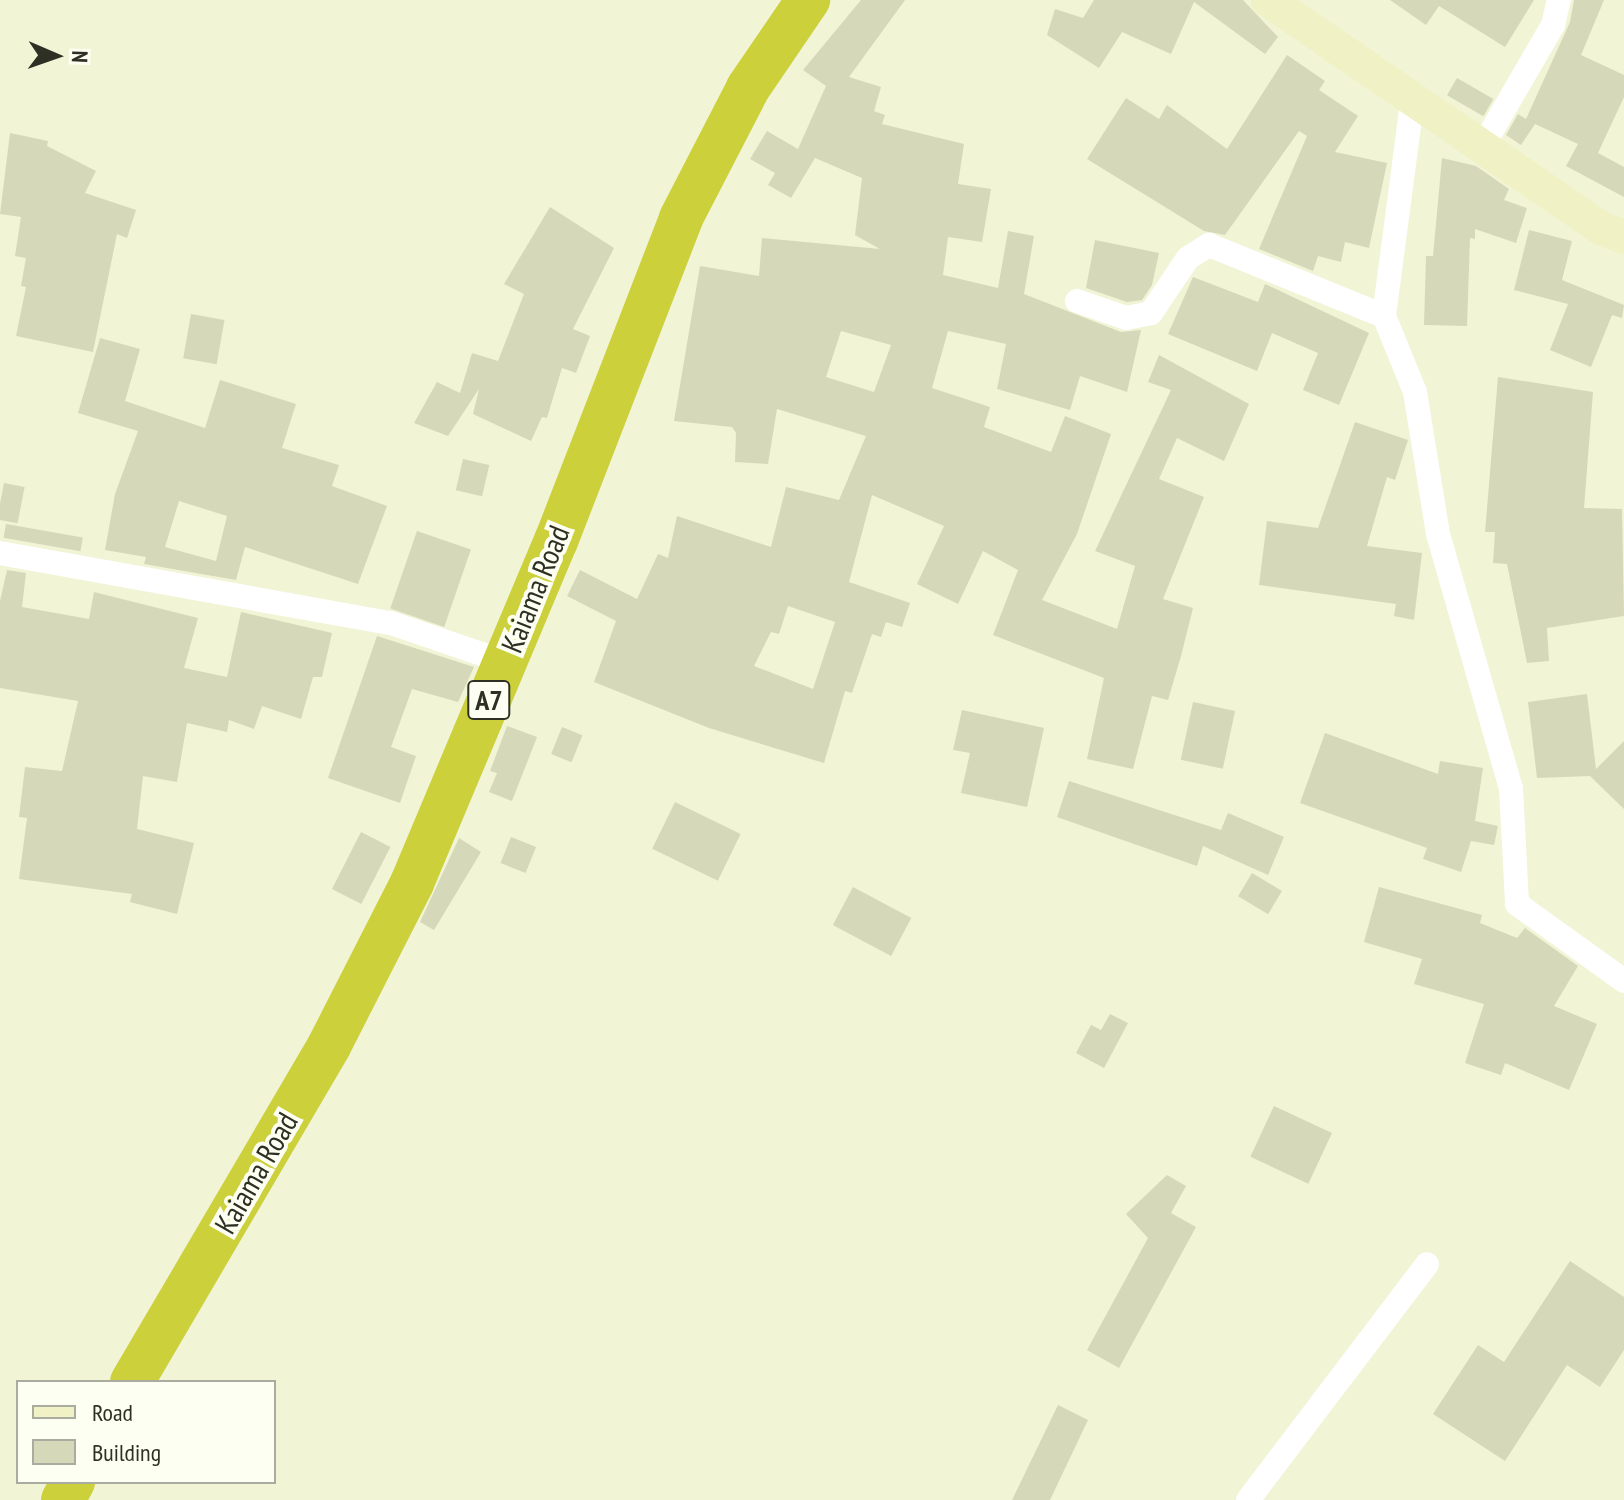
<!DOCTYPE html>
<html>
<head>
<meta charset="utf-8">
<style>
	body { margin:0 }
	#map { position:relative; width:1624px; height:1500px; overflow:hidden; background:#f1f4d5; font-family:"PT Sans Narrow",sans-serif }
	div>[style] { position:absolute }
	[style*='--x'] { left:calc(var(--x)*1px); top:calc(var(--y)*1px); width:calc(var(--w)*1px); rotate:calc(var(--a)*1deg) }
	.building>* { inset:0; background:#d6d8ba; transform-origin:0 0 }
	.street>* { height:24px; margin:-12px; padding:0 12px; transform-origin:12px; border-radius:12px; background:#fff }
	.secondary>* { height:34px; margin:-17px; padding:0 17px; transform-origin:17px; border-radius:17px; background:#f0f1c4 }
	.highway>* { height:44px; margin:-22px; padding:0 22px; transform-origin:22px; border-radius:22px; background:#ccd03b }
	span { translate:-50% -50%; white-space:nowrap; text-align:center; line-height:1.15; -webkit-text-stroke:8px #fefff3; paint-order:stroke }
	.shield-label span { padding:2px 6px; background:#fefff3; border:2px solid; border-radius:6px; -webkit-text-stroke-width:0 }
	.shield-label { font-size:28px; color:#2f3024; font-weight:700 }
	.street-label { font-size:30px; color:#2f3024 }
	.legend { position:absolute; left:16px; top:1380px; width:260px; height:104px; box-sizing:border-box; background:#fefff3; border:2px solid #abaca0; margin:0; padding:10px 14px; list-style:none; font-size:24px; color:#2f3024 }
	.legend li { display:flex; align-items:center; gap:16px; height:40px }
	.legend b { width:40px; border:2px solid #abaca0 }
	.north { position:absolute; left:16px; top:16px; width:80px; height:80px; -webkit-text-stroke:6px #fefff3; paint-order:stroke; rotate:92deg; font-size:22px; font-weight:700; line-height:32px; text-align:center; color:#2f3024 }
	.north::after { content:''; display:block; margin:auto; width:28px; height:36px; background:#2f3024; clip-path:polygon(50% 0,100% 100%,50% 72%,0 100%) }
</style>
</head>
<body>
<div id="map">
	<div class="building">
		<div style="clip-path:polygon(evenodd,861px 0,905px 0,849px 77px,881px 87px,874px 111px,885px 115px,882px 124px,964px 144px,958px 184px,991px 189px,982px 242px,948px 237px,943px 275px,998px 288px,1008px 231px,1034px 236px,1024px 294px,1121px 332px,1141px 330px,1127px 392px,1080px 376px,1070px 410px,997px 389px,1006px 344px,948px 331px,932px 388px,990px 407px,984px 427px,1051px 452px,1065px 416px,1111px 434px,1077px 534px,1042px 600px,1117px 629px,1135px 566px,1095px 551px,1171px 390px,1148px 382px,1159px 355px,1249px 404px,1224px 461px,1177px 438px,1159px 479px,1204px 497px,1163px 599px,1193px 608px,1181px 656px,1168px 700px,1152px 696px,1133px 769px,1087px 759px,1104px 678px,993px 635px,1018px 570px,983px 551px,958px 604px,917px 584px,944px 526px,872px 495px,849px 582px,910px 603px,902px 627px,886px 622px,881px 637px,872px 634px,852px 693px,845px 691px,824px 763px,709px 728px,594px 682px,616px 621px,567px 596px,580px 570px,637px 599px,658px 554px,668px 558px,677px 516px,771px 547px,786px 487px,839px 500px,866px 436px,777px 409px,768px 464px,735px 462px,736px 433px,732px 427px,674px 421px,700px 266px,759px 276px,762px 238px,880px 249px,855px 235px,862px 178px,815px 158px,791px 198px,768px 185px,775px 173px,750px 159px,767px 131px,798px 149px,826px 86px,803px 70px,861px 0,841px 331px,891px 345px,874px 392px,826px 377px,841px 331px,861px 0,788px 606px,835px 622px,813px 689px,754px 666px,771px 632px,779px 634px,788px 606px)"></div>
		<div style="clip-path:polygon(1094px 0,1243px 0,1278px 37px,1265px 54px,1194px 2px,1171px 54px,1122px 32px,1099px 68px,1047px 35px,1055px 9px,1083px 18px)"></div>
		<div style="clip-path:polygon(1390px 0,1534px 0,1505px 47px,1439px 6px,1426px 25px)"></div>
		<div style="clip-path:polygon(1574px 0,1604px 0,1581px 55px,1624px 75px,1624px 97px,1598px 153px,1624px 167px,1624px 197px,1566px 166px,1578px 144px,1535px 124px,1521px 145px,1506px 135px,1518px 114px,1526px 119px,1570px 22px)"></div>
		<div style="clip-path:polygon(1287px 55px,1325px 81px,1319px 90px,1358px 116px,1335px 152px,1387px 163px,1369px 248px,1345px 242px,1341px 262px,1318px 256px,1313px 271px,1259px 249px,1307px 136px,1299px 131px,1225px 235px,1204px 231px,1087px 159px,1126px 98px,1159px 119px,1167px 105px,1227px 149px)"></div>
		<div style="left:1457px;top:78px;width:42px;height:20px;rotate:30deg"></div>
		<div style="clip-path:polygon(10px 133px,48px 141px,47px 146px,96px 171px,85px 193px,136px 210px,127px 238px,117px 234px,93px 352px,16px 336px,26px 287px,21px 286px,26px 258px,15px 256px,21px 217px,0 214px)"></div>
		<div style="clip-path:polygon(1442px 158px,1476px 166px,1509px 189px,1504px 200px,1527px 208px,1516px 243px,1475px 229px,1475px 239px,1470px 238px,1467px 326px,1424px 325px,1426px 256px,1433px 256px)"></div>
		<div style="clip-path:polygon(550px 207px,614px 248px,573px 329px,590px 336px,576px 373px,562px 368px,547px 418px,542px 417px,531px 441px,473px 414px,479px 389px,448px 436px,414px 423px,437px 382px,460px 393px,472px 353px,498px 361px,524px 294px,504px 284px)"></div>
		<div style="clip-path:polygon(1529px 230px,1572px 241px,1562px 280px,1624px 305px,1622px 318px,1612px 315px,1591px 367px,1550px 350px,1568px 304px,1514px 290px)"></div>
		<div style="clip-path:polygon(1095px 240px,1159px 253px,1152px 285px,1142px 300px,1127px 302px,1086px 288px)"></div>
		<div style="clip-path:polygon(1193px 277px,1258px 302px,1265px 284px,1369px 333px,1339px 405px,1303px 390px,1318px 353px,1272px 333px,1257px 371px,1168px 334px)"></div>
		<div style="left:191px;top:314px;width:34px;height:45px;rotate:10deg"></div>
		<div style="clip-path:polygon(evenodd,100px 338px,140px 349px,125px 401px,205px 428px,220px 380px,296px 404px,282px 448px,339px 465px,332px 486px,387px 506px,358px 584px,245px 547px,236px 580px,144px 564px,146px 557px,105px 550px,115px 494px,138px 431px,78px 413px,100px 338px,179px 501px,227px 516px,216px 561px,165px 547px,179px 501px)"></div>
		<div style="clip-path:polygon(1498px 377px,1593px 392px,1584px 508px,1622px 509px,1624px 616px,1547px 628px,1549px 661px,1527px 663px,1507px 564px,1493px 563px,1495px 532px,1485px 532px)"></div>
		<div style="clip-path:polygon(1355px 422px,1408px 440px,1395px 480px,1387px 477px,1367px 546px,1422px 553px,1414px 620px,1394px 616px,1396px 604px,1259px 585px,1267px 521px,1318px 528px)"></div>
		<div style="left:463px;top:459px;width:27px;height:32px;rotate:13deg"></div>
		<div style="left:4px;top:483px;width:21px;height:37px;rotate:11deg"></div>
		<div style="left:6px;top:524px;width:78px;height:14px;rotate:10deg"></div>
		<div style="left:417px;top:531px;width:57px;height:82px;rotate:19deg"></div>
		<div style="clip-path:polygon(7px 570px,26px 573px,22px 607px,89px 619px,94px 592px,198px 618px,184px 668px,227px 677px,241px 612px,332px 633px,322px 677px,313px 677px,301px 719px,262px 706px,254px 729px,229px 720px,227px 732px,187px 723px,177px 782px,143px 776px,137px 829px,194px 843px,177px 914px,130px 902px,132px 894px,19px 879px,27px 818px,19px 817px,25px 767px,62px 771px,78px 701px,0 688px,0 601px)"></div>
		<div style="clip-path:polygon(377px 636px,474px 667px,458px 702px,412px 689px,391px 747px,416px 756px,400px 803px,328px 778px)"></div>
		<div style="clip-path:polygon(1587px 694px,1596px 769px,1624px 741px,1624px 809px,1590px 776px,1537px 778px,1528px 702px)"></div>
		<div style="left:1193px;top:702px;width:43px;height:59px;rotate:12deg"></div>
		<div style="clip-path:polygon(962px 710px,1044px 728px,1027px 807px,961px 793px,970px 753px,953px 750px)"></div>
		<div style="clip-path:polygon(507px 726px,537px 737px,512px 801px,489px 792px,497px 773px,490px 771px)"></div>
		<div style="left:562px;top:727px;width:22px;height:29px;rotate:22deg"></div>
		<div style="clip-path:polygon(1325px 733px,1438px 774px,1440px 761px,1483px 768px,1475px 821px,1498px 826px,1494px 845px,1471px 841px,1461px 872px,1423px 859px,1427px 848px,1300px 803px)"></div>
		<div style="clip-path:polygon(1069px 781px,1221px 830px,1228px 813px,1284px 837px,1268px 875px,1203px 846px,1197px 866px,1057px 817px)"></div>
		<div style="left:675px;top:802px;width:73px;height:52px;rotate:26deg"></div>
		<div style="left:361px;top:832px;width:33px;height:64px;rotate:27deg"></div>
		<div style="left:511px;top:837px;width:27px;height:28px;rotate:22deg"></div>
		<div style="clip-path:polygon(459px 838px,481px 852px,434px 930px,420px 922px)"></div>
		<div style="left:1252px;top:873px;width:35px;height:27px;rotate:31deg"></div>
		<div style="left:853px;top:887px;width:66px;height:43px;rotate:28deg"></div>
		<div style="clip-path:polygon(1379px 887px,1482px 915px,1480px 923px,1517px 938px,1525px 928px,1578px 966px,1554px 1006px,1597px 1024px,1569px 1090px,1505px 1063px,1501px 1075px,1465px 1063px,1484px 1004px,1414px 984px,1422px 959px,1364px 942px)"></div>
		<div style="clip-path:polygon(1110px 1014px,1128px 1023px,1104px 1068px,1076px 1053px,1091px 1025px,1101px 1030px)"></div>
		<div style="left:1274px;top:1106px;width:64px;height:56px;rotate:25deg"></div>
		<div style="clip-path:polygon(1167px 1175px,1186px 1186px,1171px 1213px,1196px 1227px,1119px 1368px,1087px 1350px,1148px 1238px,1126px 1214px)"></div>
		<div style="clip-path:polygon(1570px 1261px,1624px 1297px,1624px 1350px,1600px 1387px,1567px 1365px,1505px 1461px,1433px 1414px,1478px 1345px,1504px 1362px)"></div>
		<div style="clip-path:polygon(1058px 1405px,1088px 1420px,1050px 1500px,1012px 1500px)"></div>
	</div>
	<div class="street">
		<div style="--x:1484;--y:144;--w:138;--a:-59.9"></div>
		<div style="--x:1553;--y:25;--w:26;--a:-77"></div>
		<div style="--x:1077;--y:301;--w:52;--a:19.1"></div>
		<div style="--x:1126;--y:318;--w:25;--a:-11"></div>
		<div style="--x:1151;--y:313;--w:66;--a:-56.1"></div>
		<div style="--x:1188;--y:258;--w:25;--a:-32"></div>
		<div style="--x:1209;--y:245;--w:189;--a:22.1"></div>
		<div style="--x:1384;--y:316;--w:82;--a:67.8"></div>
		<div style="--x:1415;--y:392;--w:144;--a:80.8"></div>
		<div style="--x:1438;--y:534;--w:264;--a:74"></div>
		<div style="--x:1511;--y:788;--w:116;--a:87"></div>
		<div style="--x:1517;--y:904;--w:132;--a:35.7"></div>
		<div style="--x:1384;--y:316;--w:221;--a:-82.5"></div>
		<div style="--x:0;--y:553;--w:397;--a:10.2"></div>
		<div style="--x:391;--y:623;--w:120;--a:18.9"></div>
		<div style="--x:1248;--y:1500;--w:296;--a:-52.8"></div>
	</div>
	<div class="secondary">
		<div style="--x:1268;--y:0;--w:406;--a:34.4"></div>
		<div style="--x:1603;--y:229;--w:22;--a:21"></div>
	</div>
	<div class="highway">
		<div style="--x:132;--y:1382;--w:389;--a:-59.6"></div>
		<div style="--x:329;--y:1046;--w:183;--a:-63"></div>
		<div style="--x:412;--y:883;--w:371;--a:-67.2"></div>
		<div style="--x:556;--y:541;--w:346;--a:-68.8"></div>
		<div style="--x:681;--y:218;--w:146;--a:-62.7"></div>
		<div style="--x:748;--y:88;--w:107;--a:-55.7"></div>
		<div style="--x:63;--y:1500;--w:21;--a:-61"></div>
	</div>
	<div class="shield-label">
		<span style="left:489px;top:700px">A7</span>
	</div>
	<div class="street-label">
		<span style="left:535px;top:589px;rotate:-68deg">Kaiama Road</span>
		<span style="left:256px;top:1173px;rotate:-60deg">Kaiama Road</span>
	</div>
	<ul class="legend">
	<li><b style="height:10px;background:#f0f1c4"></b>Road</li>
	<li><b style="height:22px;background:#d6d8ba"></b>Building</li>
	</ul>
	<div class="north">N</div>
</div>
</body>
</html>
